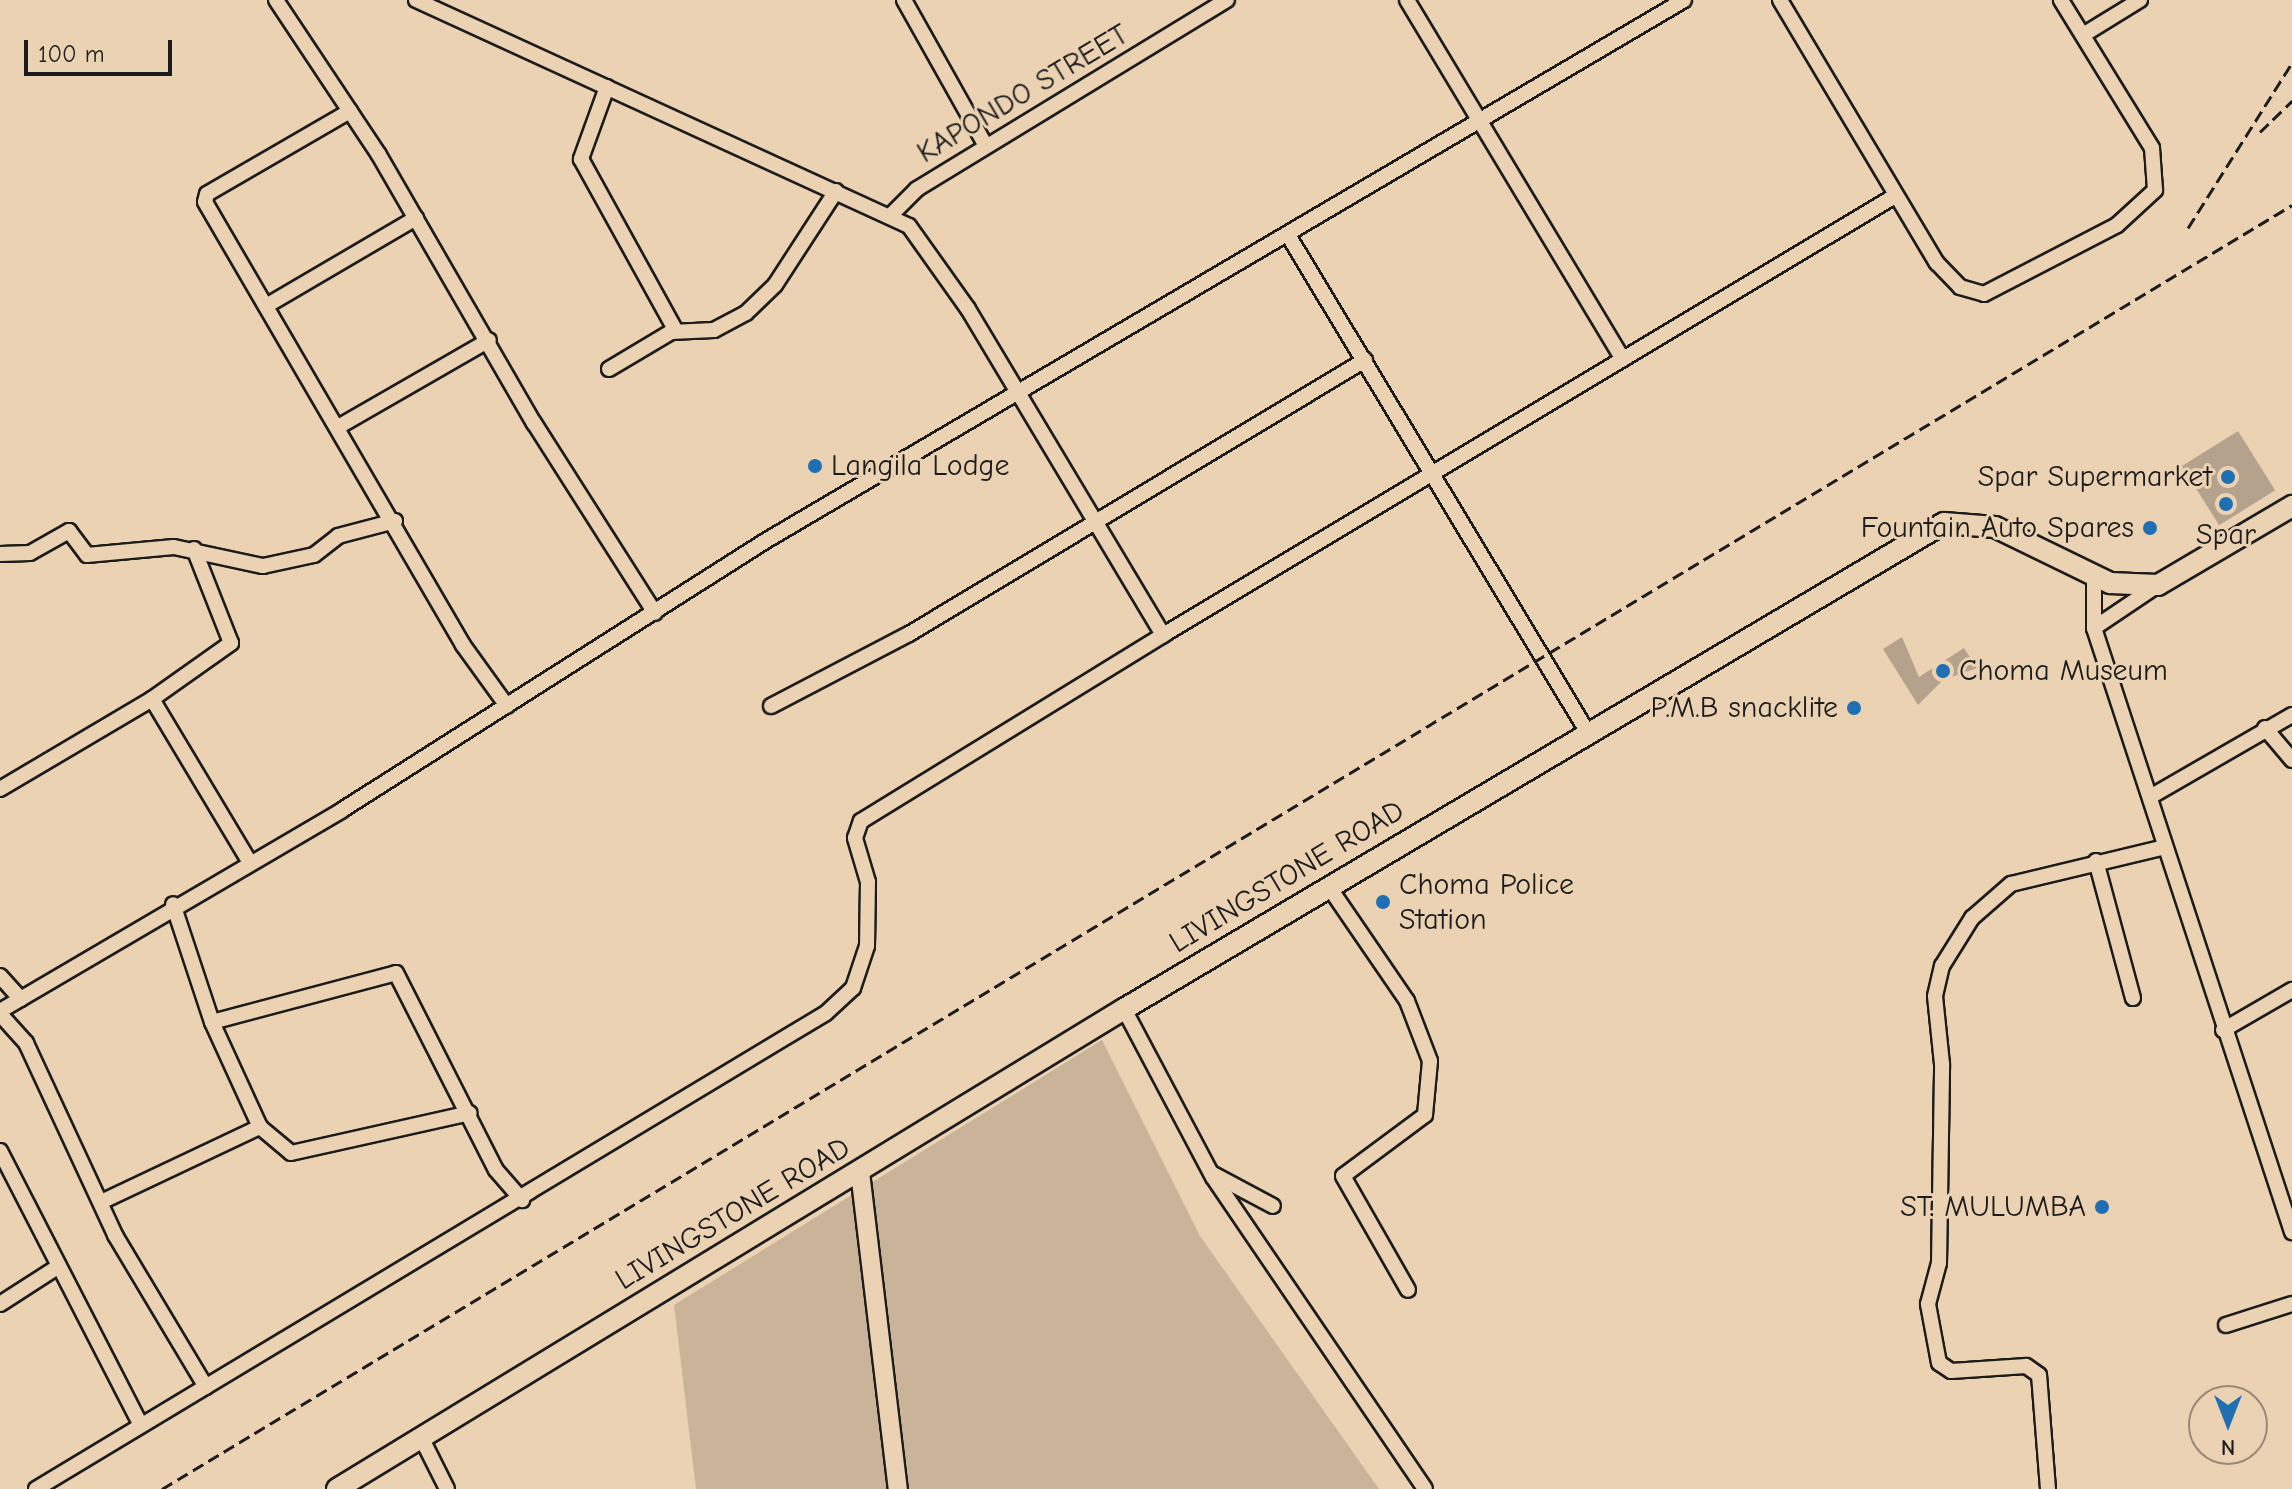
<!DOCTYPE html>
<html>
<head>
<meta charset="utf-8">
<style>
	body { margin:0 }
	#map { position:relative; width:2292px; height:1489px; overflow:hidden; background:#ebd2b3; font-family:"Comic Neue",sans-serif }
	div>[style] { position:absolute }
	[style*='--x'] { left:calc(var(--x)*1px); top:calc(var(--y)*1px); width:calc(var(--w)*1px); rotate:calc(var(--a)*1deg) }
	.green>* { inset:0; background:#c9b49a }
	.building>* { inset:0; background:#b5a28c; transform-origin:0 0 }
	.roads { filter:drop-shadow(2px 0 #1c1c1c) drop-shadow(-2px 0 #1c1c1c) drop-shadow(0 2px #1c1c1c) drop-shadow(0 -2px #1c1c1c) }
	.minor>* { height:14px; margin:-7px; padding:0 7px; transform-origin:7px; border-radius:7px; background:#ebd2b3 }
	.major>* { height:18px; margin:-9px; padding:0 9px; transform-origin:9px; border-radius:9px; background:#ebd2b3 }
	.highway>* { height:20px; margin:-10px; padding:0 10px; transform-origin:10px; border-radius:10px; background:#ebd2b3 }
	.rail>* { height:3px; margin-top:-1.5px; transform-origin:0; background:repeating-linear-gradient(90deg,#1c1c1c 0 12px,transparent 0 18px) }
	.dots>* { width:22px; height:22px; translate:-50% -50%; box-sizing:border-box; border:4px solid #ebd2b3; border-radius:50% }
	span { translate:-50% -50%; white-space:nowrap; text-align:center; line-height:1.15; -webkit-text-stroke:6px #ebd2b3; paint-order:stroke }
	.street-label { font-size:30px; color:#1c1c1c }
	.poi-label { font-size:30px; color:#1c1c1c }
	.left { translate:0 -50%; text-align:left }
	.right { translate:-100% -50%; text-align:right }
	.north { position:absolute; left:2188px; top:1385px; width:80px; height:80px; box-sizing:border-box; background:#ebd2b3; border:2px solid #988977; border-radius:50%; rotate:180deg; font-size:22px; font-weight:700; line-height:32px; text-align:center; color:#1c1c1c }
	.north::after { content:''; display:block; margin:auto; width:28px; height:36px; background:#1f6fb2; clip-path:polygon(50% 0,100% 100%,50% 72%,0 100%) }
	.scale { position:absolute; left:24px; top:40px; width:148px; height:36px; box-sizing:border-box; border:4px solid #1c1c1c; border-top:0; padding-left:10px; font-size:24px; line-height:28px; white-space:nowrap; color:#1c1c1c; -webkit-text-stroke:6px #ebd2b3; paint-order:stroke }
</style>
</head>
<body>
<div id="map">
	<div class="green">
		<div style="clip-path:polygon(1102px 1040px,1200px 1236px,1379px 1489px,696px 1489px,674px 1305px)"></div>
	</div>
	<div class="building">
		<div style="left:2238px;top:431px;width:70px;height:66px;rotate:58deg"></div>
		<div style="clip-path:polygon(1902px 637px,1919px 677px,1964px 648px,1977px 668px,1943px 680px,1918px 705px,1883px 649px)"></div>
	</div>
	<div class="roads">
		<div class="minor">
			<div style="--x:276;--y:0;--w:186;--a:56.4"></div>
			<div style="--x:379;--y:155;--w:310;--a:60"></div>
			<div style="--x:534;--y:423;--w:225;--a:57.5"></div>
			<div style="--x:416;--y:0;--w:542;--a:24.63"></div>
			<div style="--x:909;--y:226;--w:102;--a:54.6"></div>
			<div style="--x:968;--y:309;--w:380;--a:59.1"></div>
			<div style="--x:1163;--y:635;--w:851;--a:-30.96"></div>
			<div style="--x:904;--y:0;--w:167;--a:60.7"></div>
			<div style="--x:1407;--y:0;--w:419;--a:59"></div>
			<div style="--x:1780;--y:0;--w:306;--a:59.2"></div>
			<div style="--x:1937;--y:263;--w:33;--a:46"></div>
			<div style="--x:1960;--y:287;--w:25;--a:16"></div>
			<div style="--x:1984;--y:294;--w:150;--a:-27.4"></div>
			<div style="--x:2117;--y:225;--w:52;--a:-42.6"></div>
			<div style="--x:2155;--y:190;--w:42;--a:-94.1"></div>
			<div style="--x:2152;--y:148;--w:174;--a:-121.6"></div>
			<div style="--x:2083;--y:35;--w:67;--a:-31.6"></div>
			<div style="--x:607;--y:87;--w:77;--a:109.9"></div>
			<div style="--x:581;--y:159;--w:196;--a:61.1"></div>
			<div style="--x:350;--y:111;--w:165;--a:149.9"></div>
			<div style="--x:207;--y:194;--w:8;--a:104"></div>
			<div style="--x:205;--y:202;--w:513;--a:59.78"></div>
			<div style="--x:463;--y:645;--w:75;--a:54.2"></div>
			<div style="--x:892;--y:214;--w:35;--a:-45"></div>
			<div style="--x:917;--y:189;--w:363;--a:-31.4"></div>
			<div style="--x:1288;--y:235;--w:581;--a:58.93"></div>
			<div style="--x:266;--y:306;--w:174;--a:-30.4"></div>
			<div style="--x:609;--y:369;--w:72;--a:-30.8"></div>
			<div style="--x:671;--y:332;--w:43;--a:-2.7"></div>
			<div style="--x:714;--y:330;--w:36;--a:-28"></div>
			<div style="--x:746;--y:313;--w:40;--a:-44"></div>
			<div style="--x:775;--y:285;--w:112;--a:-57"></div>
			<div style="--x:338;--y:427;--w:174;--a:-29.9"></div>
			<div style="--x:0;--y:554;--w:30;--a:-2"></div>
			<div style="--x:30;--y:553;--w:45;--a:-29.4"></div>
			<div style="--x:69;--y:531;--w:30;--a:53"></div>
			<div style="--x:87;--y:555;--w:87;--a:-5.3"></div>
			<div style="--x:174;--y:547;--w:91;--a:12.1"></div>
			<div style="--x:263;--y:566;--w:52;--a:-12.2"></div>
			<div style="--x:314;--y:555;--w:31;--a:-38"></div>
			<div style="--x:338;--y:536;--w:59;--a:-14.7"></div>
			<div style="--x:2094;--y:578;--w:50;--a:90"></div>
			<div style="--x:2094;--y:628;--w:77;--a:-33.9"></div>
			<div style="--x:2094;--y:628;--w:636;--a:71.85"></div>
			<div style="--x:152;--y:699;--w:97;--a:-35.3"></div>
			<div style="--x:231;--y:643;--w:101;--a:-111.5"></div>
			<div style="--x:771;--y:706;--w:156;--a:-27.6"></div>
			<div style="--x:909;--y:634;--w:532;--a:-31"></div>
			<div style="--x:2265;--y:728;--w:42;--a:49.8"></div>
			<div style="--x:0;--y:789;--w:177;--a:-30.6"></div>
			<div style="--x:152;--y:699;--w:189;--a:59.1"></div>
			<div style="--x:2150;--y:797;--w:164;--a:-30"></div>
			<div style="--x:2096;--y:861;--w:142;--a:74.9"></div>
			<div style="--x:1329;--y:887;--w:138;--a:55.6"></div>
			<div style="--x:1407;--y:1001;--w:64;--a:69"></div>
			<div style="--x:1430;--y:1061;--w:54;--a:95.3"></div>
			<div style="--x:1425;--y:1115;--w:102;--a:143.4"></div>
			<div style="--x:1343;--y:1176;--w:131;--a:60.3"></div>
			<div style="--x:0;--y:976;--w:31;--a:48"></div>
			<div style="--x:1124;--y:1009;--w:190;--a:62.1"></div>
			<div style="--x:1213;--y:1177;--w:377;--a:55.8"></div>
			<div style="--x:0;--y:1011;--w:397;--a:-30.4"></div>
			<div style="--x:342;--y:810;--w:504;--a:-32.43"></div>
			<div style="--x:767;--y:540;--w:1064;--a:-30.49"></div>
			<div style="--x:0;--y:1014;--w:39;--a:48"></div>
			<div style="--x:26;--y:1043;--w:212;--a:65.1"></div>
			<div style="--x:115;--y:1235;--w:177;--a:59.1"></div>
			<div style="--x:212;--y:1022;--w:190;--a:-14.9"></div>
			<div style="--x:396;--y:973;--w:221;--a:63.1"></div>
			<div style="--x:496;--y:1170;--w:40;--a:49"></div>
			<div style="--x:2223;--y:1030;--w:80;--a:-30.1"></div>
			<div style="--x:260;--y:1127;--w:40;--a:40"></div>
			<div style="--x:291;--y:1153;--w:183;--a:-12.6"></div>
			<div style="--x:0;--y:1151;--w:308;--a:62.8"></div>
			<div style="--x:1211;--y:1173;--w:70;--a:28"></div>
			<div style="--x:101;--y:1202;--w:176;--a:-25.3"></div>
			<div style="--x:260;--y:1127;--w:115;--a:-114.6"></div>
			<div style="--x:212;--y:1022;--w:124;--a:-108.3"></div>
			<div style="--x:0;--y:1304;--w:70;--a:-32.8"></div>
			<div style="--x:2226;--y:1325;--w:69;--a:-17.7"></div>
			<div style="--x:421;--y:1437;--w:58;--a:63.4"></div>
			<div style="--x:36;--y:1489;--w:922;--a:-31.07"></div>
			<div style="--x:826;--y:1013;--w:37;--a:-43"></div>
			<div style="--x:853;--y:988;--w:44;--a:-71.6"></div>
			<div style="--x:867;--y:946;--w:64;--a:-89.1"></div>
			<div style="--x:868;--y:882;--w:46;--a:-106.5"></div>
			<div style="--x:855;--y:838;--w:18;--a:-71"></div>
			<div style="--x:861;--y:821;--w:355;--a:-31.6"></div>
			<div style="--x:2048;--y:1489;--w:114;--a:-94.5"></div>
			<div style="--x:2039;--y:1375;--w:16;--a:-145"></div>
			<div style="--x:2026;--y:1366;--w:75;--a:176.2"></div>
			<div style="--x:1951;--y:1371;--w:14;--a:-146"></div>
			<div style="--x:1939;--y:1363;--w:60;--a:-100.6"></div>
			<div style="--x:1928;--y:1304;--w:42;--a:-75"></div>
			<div style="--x:1939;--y:1263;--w:199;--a:-89.1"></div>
			<div style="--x:1942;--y:1064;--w:68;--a:-95.9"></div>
			<div style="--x:1935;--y:996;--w:31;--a:-77"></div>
			<div style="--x:1942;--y:966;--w:57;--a:-58"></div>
			<div style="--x:1972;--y:918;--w:52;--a:-41.1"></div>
			<div style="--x:2011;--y:884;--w:158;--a:-13.5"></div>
		</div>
		<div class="major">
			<div style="--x:860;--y:1172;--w:319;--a:83.2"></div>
		</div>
		<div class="highway">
			<div style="--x:337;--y:1489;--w:922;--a:-31.38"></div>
			<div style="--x:1124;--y:1009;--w:953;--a:-30.65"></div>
			<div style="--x:1944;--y:523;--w:51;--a:4.5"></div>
			<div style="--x:1995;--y:527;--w:128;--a:26"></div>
			<div style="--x:2110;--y:583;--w:48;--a:2.4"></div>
			<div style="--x:2158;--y:585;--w:156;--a:-30.5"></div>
		</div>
	</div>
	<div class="rail">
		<div style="--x:2260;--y:132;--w:45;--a:-44.1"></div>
		<div style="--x:2188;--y:228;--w:195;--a:-57.8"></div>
		<div style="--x:162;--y:1489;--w:2487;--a:-31.08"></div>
	</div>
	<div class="dots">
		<div style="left:815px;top:466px;background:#1f6fb2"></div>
		<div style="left:2228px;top:477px;background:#1f6fb2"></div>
		<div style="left:2226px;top:504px;background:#1f6fb2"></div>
		<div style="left:2150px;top:528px;background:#1f6fb2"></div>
		<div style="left:1943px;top:671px;background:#1f6fb2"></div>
		<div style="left:1854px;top:708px;background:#1f6fb2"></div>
		<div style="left:1383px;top:902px;background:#1f6fb2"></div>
		<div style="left:2102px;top:1207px;background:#1f6fb2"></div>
	</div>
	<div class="street-label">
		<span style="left:1023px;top:94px;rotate:-31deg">KAPONDO STREET</span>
		<span style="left:1287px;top:877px;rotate:-31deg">LIVINGSTONE ROAD</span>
		<span style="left:733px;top:1214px;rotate:-31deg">LIVINGSTONE ROAD</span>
	</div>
	<div class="poi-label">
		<span class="left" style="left:831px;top:466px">Langila Lodge</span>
		<span class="right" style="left:2212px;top:477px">Spar Supermarket</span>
		<span class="right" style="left:2134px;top:528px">Fountain Auto Spares</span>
		<span style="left:2226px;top:535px">Spar</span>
		<span class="left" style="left:1959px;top:671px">Choma Museum</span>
		<span class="right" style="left:1838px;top:708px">P.M.B snacklite</span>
		<span class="left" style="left:1399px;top:902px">Choma Police<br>Station</span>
		<span class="right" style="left:2086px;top:1207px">ST. MULUMBA</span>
	</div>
	<div class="north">N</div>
	<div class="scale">100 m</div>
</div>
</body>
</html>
